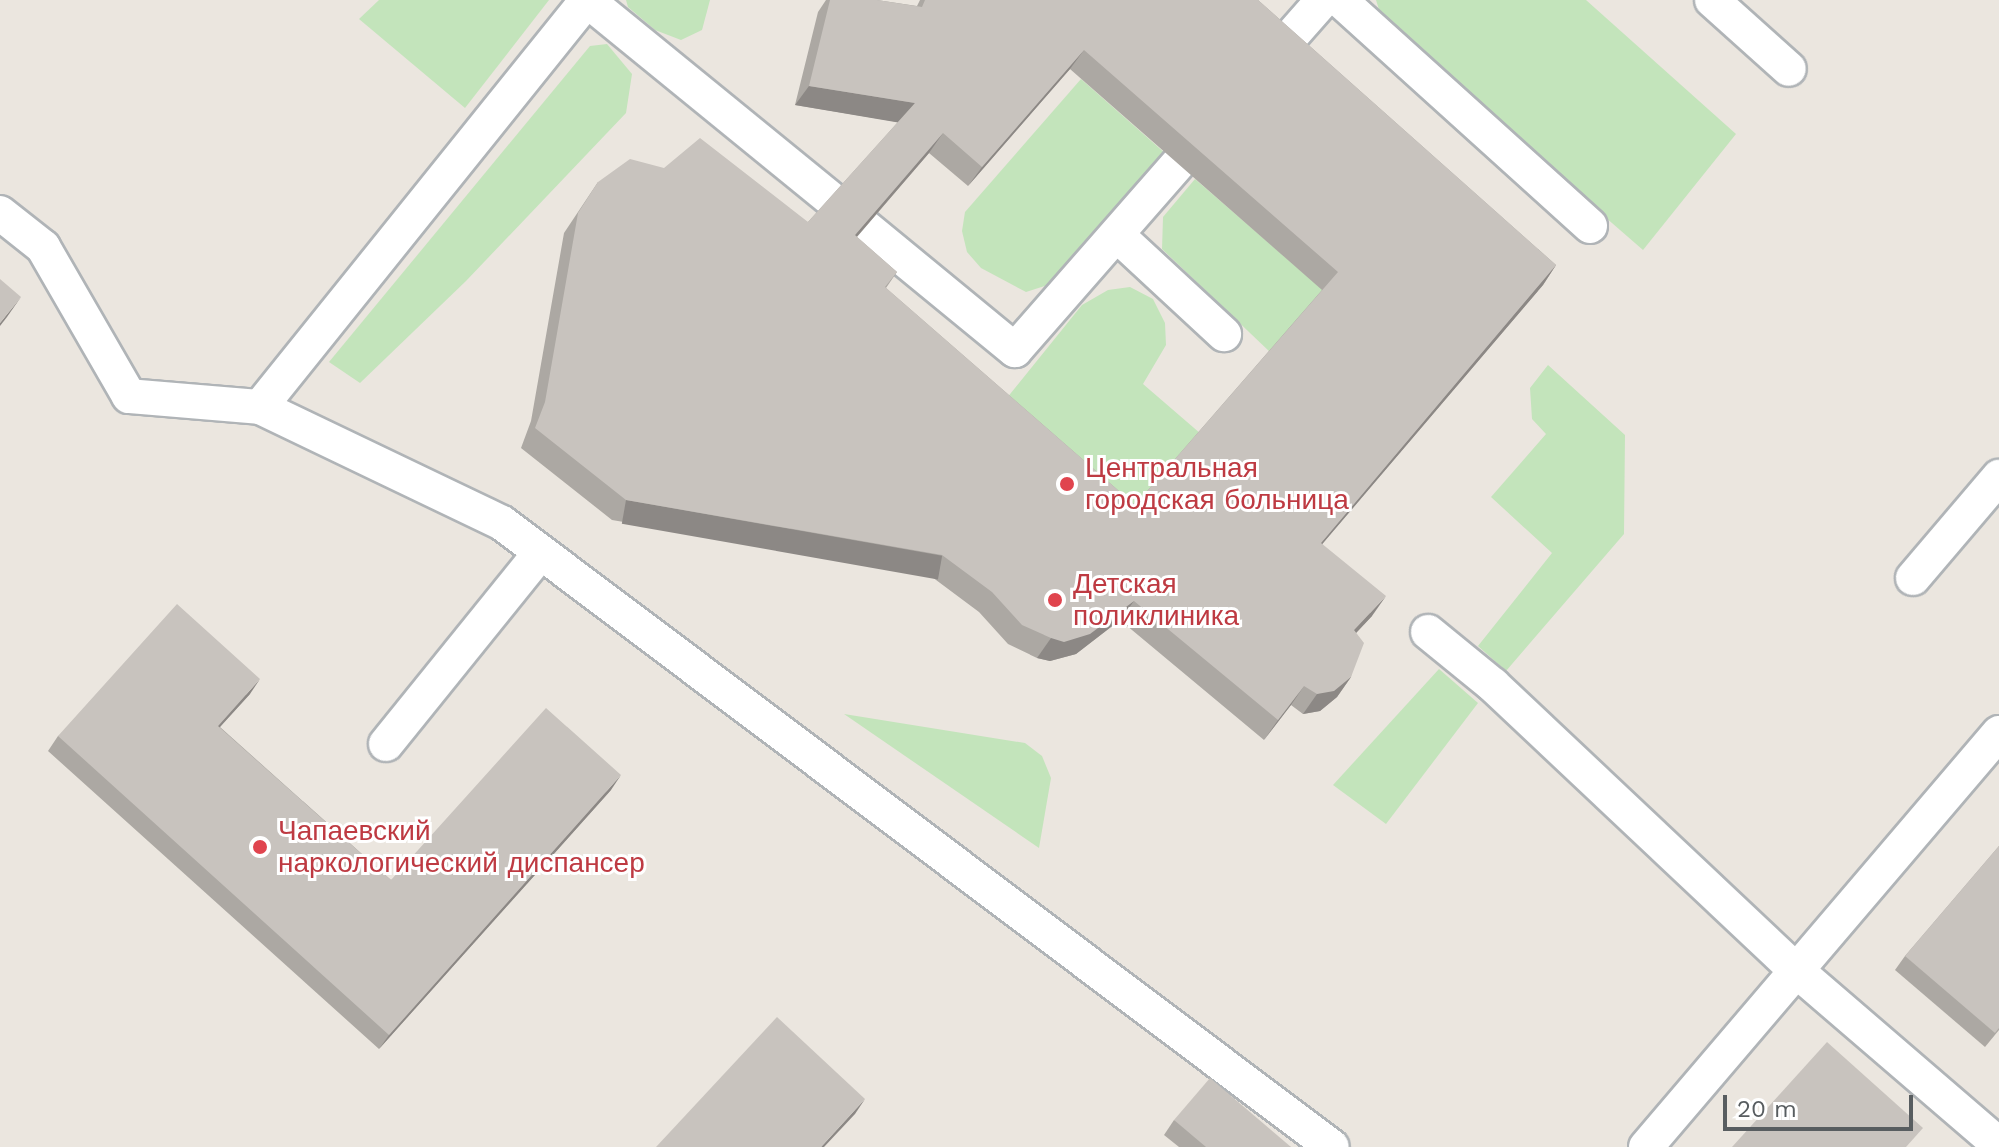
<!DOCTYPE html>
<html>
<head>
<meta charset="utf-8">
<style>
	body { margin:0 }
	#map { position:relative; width:1999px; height:1147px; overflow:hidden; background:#ebe6df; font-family:"Work Sans",sans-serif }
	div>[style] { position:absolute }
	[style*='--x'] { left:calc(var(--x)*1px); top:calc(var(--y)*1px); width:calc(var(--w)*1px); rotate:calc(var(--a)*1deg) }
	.green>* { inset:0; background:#c3e4bb }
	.roads { filter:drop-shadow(2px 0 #b0b4b7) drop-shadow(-2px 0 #b0b4b7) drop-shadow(0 2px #b0b4b7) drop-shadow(0 -2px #b0b4b7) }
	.lane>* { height:34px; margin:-17px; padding:0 17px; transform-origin:17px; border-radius:17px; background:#fff }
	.wall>* { inset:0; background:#aca8a3 }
	.shaded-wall>* { inset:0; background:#8c8885; transform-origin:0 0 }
	.building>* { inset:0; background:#c8c3be }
	.dots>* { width:22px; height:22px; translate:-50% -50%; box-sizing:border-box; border:4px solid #fff; border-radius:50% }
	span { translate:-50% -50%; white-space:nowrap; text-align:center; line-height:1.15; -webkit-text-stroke:6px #fff; paint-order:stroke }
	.health-label { font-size:28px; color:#be3a42 }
	.left { translate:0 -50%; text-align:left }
	.scale { position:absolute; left:1723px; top:1095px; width:190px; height:36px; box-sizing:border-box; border:4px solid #585d60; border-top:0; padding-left:10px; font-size:24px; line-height:28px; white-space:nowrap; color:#585d60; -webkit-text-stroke:6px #fff; paint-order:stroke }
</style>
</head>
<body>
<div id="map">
	<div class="green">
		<div style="clip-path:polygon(379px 0,549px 0,465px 108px,359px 19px)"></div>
		<div style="clip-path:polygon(626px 0,710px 0,702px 30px,681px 40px,655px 30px,628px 7px)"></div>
		<div style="clip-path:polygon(1376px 0,1586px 0,1736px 134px,1643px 250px,1384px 25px)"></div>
		<div style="clip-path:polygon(607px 44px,632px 74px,626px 113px,466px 281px,360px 383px,329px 362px,590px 46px)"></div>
		<div style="clip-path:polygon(1081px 79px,1166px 154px,1054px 283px,1026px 292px,981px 268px,967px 252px,962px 231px,965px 212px)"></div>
		<div style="clip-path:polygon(1195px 179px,1324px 291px,1271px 353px,1162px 249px,1163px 217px)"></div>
		<div style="clip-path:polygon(1130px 287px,1153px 299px,1165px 323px,1166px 345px,1143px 384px,1201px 434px,1121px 525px,994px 414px,1082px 305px,1108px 290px)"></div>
		<div style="clip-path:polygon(1548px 365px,1625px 435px,1624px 534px,1506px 671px,1478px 646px,1552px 553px,1491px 497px,1546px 434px,1532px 419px,1530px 388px)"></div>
		<div style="clip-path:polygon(1439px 669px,1478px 703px,1386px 824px,1333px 785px)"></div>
		<div style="clip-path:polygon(844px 714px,1025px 743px,1042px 756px,1051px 778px,1039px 848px)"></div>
	</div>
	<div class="roads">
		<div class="lane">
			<div style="--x:587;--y:0;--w:316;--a:39.2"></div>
			<div style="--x:1340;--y:0;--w:337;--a:42.1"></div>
			<div style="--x:1712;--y:0;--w:103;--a:41.9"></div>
			<div style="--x:1279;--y:50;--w:67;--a:-48.7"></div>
			<div style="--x:0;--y:213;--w:55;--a:38.3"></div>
			<div style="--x:43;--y:247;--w:172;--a:60"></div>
			<div style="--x:129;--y:396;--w:131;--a:4.8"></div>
			<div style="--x:260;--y:407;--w:268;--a:25.6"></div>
			<div style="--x:502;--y:523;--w:1038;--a:36.94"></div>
			<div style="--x:865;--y:227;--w:194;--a:39.4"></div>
			<div style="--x:1015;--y:350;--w:247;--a:-48.8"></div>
			<div style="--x:1117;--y:235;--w:146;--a:42.8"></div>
			<div style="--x:260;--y:407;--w:522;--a:-51.22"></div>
			<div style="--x:1913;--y:578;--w:133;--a:-49.6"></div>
			<div style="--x:1428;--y:632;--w:84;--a:39.2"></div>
			<div style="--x:1493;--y:685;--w:417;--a:43.3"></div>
			<div style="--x:1797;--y:971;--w:267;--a:40.7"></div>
			<div style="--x:386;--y:744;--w:245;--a:-51.1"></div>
			<div style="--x:1646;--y:1147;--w:544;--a:-49.55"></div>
		</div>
	</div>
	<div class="wall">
		<div style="clip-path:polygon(evenodd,826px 0,877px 0,917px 6px,920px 0,1258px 0,1556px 265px,1543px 285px,1322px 544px,1372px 616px,1356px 633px,1351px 677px,1337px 697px,1320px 711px,1303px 714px,1291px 705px,1264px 740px,1120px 620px,1076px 654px,1050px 661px,1037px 658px,1008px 644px,979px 612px,928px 574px,612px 520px,521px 448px,531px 421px,564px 233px,598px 182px,808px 222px,898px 122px,795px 105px,818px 12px,826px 0,1070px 69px,1322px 290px,1135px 505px,886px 288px,897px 272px,857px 237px,929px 153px,968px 186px,1070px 69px)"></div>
		<div style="clip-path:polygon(250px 694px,220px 727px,391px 880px,611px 790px,379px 1049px,48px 751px,58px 736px)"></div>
		<div style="clip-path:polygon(1999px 846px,1999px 1030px,1985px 1047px,1895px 970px,1905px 956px)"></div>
		<div style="clip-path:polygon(1174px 1120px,1291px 1147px,1179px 1147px,1164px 1135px)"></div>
	</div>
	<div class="shaded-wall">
		<div style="clip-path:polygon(1084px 50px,1070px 69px,968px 186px,982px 167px)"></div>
		<div style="clip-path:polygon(809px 86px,915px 103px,901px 123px,795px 105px)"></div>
		<div style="clip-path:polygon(943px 133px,929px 153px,841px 255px,855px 235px)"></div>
		<div style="clip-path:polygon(1556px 265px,1543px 285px,1307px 562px,1321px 543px)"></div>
		<div style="clip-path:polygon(21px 297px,7px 317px,0 326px,0 323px)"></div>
		<div style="left:626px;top:500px;width:321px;height:24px;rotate:10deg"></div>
		<div style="clip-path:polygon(1386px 596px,1372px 616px,1340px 650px,1354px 630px)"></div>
		<div style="clip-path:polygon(1134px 601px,1120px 620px,1076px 654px,1050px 661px,1037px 658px,1051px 638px)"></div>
		<div style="clip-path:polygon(1351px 677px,1337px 697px,1320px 711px,1303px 714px,1317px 694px)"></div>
		<div style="clip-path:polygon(260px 679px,250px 694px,208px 740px,218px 726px)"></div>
		<div style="clip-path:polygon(1304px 686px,1291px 705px,1264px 740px,1278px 720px)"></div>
		<div style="clip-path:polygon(621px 775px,611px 790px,379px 1049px,389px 1035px)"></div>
		<div style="clip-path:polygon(865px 1099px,855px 1114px,824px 1147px,821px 1147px)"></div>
	</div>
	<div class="building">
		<div style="clip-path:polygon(evenodd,830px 0,877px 0,922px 7px,925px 0,1258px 0,1556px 265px,1321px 543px,1386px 596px,1354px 630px,1364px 643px,1351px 677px,1334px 691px,1317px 694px,1304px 686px,1278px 720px,1134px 601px,1090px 634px,1064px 642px,1051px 638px,1022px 625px,992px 592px,942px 555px,626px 500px,535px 428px,545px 402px,578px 213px,598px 182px,630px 159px,664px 168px,700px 138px,808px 222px,915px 103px,809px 86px,830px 0,1084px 50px,1338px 272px,1135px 505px,885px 287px,897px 272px,855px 235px,943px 133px,982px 167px,1084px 50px)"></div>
		<div style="clip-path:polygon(0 279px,21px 297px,0 323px)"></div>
		<div style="clip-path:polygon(177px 604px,260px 679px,218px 726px,391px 880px,546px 708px,621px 775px,389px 1035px,58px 736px)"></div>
		<div style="clip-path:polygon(1999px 846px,1999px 1028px,1995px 1033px,1905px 956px)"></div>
		<div style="clip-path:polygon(777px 1017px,865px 1099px,821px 1147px,656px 1147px)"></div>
		<div style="clip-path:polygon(1827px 1042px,1923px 1128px,1906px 1147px,1732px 1147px)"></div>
		<div style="clip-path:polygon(1210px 1078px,1291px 1147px,1206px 1147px,1174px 1120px)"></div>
	</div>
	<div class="dots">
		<div style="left:1067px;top:484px;background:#e0444e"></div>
		<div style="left:1055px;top:600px;background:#e0444e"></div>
		<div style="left:260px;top:847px;background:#e0444e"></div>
	</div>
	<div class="health-label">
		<span class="left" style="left:1085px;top:484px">Центральная<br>городская больница</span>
		<span class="left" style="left:1073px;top:600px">Детская<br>поликлиника</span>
		<span class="left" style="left:278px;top:847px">Чапаевский<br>наркологический диспансер</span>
	</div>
	<div class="scale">20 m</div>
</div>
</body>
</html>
